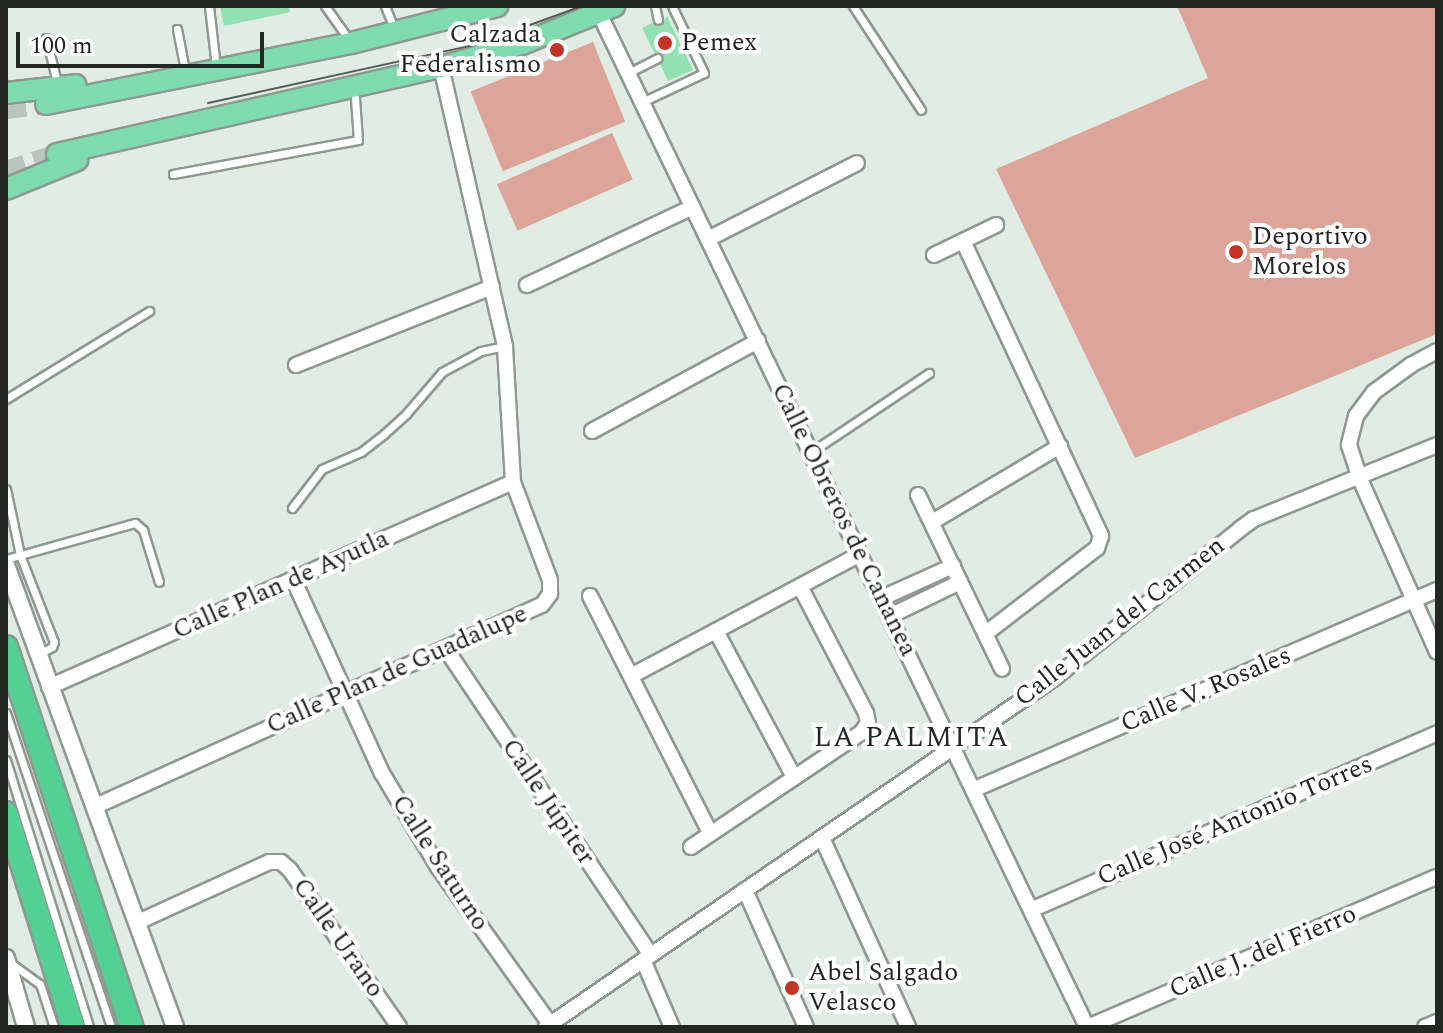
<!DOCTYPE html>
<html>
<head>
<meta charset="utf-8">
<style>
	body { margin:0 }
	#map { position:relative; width:1443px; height:1033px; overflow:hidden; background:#e0ece4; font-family:Spectral,serif }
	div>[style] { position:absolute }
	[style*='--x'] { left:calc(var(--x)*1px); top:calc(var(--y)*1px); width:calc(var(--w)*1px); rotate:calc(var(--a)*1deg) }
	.green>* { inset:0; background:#dda59a; transform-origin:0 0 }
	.building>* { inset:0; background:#93e0b1 }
	.primary-tunnel>* { height:20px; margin-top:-10px; transform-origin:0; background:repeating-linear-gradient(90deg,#bac5be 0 20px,transparent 0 30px) }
	.roads { filter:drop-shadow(2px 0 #8e9991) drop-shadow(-2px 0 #8e9991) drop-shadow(0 2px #8e9991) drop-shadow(0 -2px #8e9991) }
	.service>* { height:7px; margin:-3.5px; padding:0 3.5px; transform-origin:3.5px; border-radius:3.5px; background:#fff }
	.minor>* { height:14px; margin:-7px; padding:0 7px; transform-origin:7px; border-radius:7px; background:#fff }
	.tertiary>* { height:16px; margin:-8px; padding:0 8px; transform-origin:8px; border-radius:8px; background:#fff }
	.primary>* { height:20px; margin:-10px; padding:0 10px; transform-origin:10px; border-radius:10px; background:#7edcaf }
	.trunk>* { height:22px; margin:-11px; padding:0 11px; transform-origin:11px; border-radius:11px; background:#53d094 }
	.tram>* { height:2px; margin:-1px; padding:0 1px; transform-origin:1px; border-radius:1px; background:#565d59 }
	.dots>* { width:22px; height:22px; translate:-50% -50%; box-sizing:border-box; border:4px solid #fff; border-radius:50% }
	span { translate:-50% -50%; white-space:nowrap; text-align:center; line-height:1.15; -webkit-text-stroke:8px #fff; paint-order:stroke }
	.poi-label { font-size:26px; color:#222724 }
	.right { translate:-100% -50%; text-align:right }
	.left { translate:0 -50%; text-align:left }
	.street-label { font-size:26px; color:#222724 }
	.neighbourhood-label { font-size:28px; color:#222724; letter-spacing:2px }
	.frame { position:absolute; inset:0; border:8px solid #222724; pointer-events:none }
	.scale { position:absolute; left:16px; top:32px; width:248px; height:36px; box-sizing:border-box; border:4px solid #222724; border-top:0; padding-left:10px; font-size:24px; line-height:28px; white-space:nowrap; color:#222724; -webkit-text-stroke:6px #fff; paint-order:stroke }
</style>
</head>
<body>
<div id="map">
	<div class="green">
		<div style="clip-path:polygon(1177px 6px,1437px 6px,1437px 334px,1135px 458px,996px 169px,1208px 78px)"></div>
		<div style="left:593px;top:42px;width:86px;height:132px;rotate:68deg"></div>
		<div style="left:612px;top:133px;width:51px;height:126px;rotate:66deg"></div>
	</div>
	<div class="building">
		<div style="clip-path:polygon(220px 6px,289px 6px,290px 12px,224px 26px)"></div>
		<div style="clip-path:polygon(667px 16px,693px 70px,668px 81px,660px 64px,663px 56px,654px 52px,642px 28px,652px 23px,660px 26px)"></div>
	</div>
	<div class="primary-tunnel">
		<div style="--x:6;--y:109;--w:40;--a:-7.1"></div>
		<div style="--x:6;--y:171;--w:54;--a:-18.4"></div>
	</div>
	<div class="roads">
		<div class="service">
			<div style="--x:209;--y:6;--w:53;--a:83.5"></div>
			<div style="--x:325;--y:6;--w:43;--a:54.5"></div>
			<div style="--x:385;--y:6;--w:24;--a:68"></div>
			<div style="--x:655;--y:6;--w:14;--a:78"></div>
			<div style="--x:853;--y:6;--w:124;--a:56.8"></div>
			<div style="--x:177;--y:29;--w:38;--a:79"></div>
			<div style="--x:46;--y:38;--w:49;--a:76"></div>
			<div style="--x:628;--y:73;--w:33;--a:-27"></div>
			<div style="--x:642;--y:102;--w:68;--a:-25.1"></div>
			<div style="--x:704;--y:73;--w:74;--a:-115.5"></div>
			<div style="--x:173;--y:174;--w:188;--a:-10.4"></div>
			<div style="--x:358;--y:140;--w:42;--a:-94.1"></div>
			<div style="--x:6;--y:399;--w:168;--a:-31.6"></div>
			<div style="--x:811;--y:452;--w:142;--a:-33.8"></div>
			<div style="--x:6;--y:489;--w:67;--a:78"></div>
			<div style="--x:20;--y:555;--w:93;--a:68.7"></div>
			<div style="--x:54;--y:642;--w:5;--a:112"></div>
			<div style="--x:52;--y:647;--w:15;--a:152"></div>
			<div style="--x:292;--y:508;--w:49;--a:-52.4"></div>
			<div style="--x:322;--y:469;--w:43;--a:-23.6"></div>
			<div style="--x:361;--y:452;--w:29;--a:-38"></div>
			<div style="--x:384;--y:434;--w:30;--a:-42"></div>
			<div style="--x:406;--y:414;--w:55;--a:-49.4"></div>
			<div style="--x:442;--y:372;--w:44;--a:-28.3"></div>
			<div style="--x:481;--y:351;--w:25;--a:-12"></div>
			<div style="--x:6;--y:559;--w:134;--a:-15.6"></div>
			<div style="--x:135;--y:523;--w:11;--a:41"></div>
			<div style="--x:143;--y:530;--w:54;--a:72.9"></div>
			<div style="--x:6;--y:713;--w:331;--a:71.5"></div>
			<div style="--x:6;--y:760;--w:280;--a:72.7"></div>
			<div style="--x:12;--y:964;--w:34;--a:36"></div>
			<div style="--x:40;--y:984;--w:45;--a:72"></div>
		</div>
		<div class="minor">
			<div style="--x:599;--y:13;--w:1125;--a:64.3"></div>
			<div style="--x:708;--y:239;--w:167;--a:-27"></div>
			<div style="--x:963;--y:241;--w:326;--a:64.9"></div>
			<div style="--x:1101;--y:536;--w:13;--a:108"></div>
			<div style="--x:1097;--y:548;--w:141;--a:142.5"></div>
			<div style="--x:934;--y:255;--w:69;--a:-25.8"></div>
			<div style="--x:527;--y:285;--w:183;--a:-25.2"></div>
			<div style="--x:1437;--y:351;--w:30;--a:152"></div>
			<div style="--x:1411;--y:365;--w:46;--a:143.9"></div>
			<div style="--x:1374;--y:392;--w:30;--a:127"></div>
			<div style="--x:1356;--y:416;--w:30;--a:104"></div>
			<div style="--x:1349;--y:445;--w:36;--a:72"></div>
			<div style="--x:1360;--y:479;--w:189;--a:66"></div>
			<div style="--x:296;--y:365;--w:211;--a:-21.7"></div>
			<div style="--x:592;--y:431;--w:189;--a:-28.5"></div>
			<div style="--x:918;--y:495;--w:193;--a:64.2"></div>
			<div style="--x:932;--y:522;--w:149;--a:-30.7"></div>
			<div style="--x:294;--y:581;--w:211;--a:65.4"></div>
			<div style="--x:382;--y:773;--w:109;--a:59.2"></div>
			<div style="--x:438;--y:867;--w:193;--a:54.5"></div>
			<div style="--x:590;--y:596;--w:266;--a:63.1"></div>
			<div style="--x:882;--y:598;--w:78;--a:-24.3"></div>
			<div style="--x:890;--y:616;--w:78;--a:-25.9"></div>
			<div style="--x:716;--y:631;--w:166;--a:61.9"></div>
			<div style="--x:446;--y:649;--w:368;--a:56.2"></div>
			<div style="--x:631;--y:676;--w:259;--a:-28"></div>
			<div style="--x:49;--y:687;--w:507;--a:-23.84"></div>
			<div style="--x:975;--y:789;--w:503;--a:-23.3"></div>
			<div style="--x:96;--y:806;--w:489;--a:-24.3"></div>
			<div style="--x:542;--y:605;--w:14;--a:-54"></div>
			<div style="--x:550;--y:594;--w:14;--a:-90"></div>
			<div style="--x:550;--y:580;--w:105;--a:-110.7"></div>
			<div style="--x:513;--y:482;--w:136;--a:-93.4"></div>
			<div style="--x:505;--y:346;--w:286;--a:-102.9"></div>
			<div style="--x:822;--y:838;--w:208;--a:65.5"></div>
			<div style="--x:691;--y:847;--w:206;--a:-33.9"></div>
			<div style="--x:862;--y:732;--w:11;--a:-56"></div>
			<div style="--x:868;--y:723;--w:10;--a:-101"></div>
			<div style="--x:866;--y:713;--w:143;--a:-117.5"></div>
			<div style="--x:745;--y:890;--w:150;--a:66"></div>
			<div style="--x:1033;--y:909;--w:441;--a:-23.5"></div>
			<div style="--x:138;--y:922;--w:144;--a:-24.6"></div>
			<div style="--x:269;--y:862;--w:12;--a:0"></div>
			<div style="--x:281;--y:862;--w:12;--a:42"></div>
			<div style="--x:290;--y:870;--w:191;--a:55.2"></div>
			<div style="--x:643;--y:960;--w:73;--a:66.6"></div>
			<div style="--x:546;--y:1027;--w:615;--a:-34.47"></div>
			<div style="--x:1053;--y:679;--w:240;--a:-38.7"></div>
			<div style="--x:1240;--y:529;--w:17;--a:-36"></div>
			<div style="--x:1254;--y:519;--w:197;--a:-22"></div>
			<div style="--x:1088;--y:1027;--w:380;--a:-23.3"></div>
			<div style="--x:1425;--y:1027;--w:13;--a:-23"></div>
		</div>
		<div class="tertiary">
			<div style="--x:6;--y:565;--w:492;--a:69.9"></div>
			<div style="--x:6;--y:958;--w:72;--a:73.8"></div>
		</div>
		<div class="primary">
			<div style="--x:6;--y:93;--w:70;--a:-6.5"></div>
			<div style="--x:46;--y:104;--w:311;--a:-11.3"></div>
			<div style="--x:351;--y:43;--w:151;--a:-14.2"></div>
			<div style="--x:57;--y:154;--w:394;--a:-12.8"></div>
			<div style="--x:441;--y:67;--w:84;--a:-15.9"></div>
			<div style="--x:522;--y:44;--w:100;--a:-22.4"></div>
			<div style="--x:6;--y:189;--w:77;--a:-22.2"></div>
		</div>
		<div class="trunk">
			<div style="--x:6;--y:647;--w:400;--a:71.7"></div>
			<div style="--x:6;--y:813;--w:224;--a:72.6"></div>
		</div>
	</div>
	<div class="tram">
		<div style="--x:208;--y:103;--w:273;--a:-12.3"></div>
		<div style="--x:475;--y:45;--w:114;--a:-20"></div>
	</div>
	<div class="dots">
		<div style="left:665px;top:43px;background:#c23524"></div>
		<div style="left:557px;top:50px;background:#c23524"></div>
		<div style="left:1236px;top:252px;background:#c23524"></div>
		<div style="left:792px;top:988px;background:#c23524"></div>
	</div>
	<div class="poi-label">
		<span class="right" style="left:541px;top:50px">Calzada<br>Federalismo</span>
		<span class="left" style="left:681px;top:43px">Pemex</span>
		<span class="left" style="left:1252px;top:252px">Deportivo<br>Morelos</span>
		<span class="left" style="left:808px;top:988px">Abel Salgado<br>Velasco</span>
	</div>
	<div class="street-label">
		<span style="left:844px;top:520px;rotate:64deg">Calle Obreros de Cananea</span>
		<span style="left:281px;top:585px;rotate:-24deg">Calle Plan de Ayutla</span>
		<span style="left:1120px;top:622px;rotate:-38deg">Calle Juan del Carmen</span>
		<span style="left:397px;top:670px;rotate:-24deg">Calle Plan de Guadalupe</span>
		<span style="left:1206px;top:690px;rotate:-23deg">Calle V. Rosales</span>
		<span style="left:548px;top:802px;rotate:56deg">Calle Júpiter</span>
		<span style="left:1235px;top:821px;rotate:-23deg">Calle José Antonio Torres</span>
		<span style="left:440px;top:863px;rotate:57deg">Calle Saturno</span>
		<span style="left:338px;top:938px;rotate:55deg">Calle Urano</span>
		<span style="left:1263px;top:952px;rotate:-23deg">Calle J. del Fierro</span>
	</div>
	<div class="neighbourhood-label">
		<span style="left:912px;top:738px">LA PALMITA</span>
	</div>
	<div class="frame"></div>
	<div class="scale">100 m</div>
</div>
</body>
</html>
